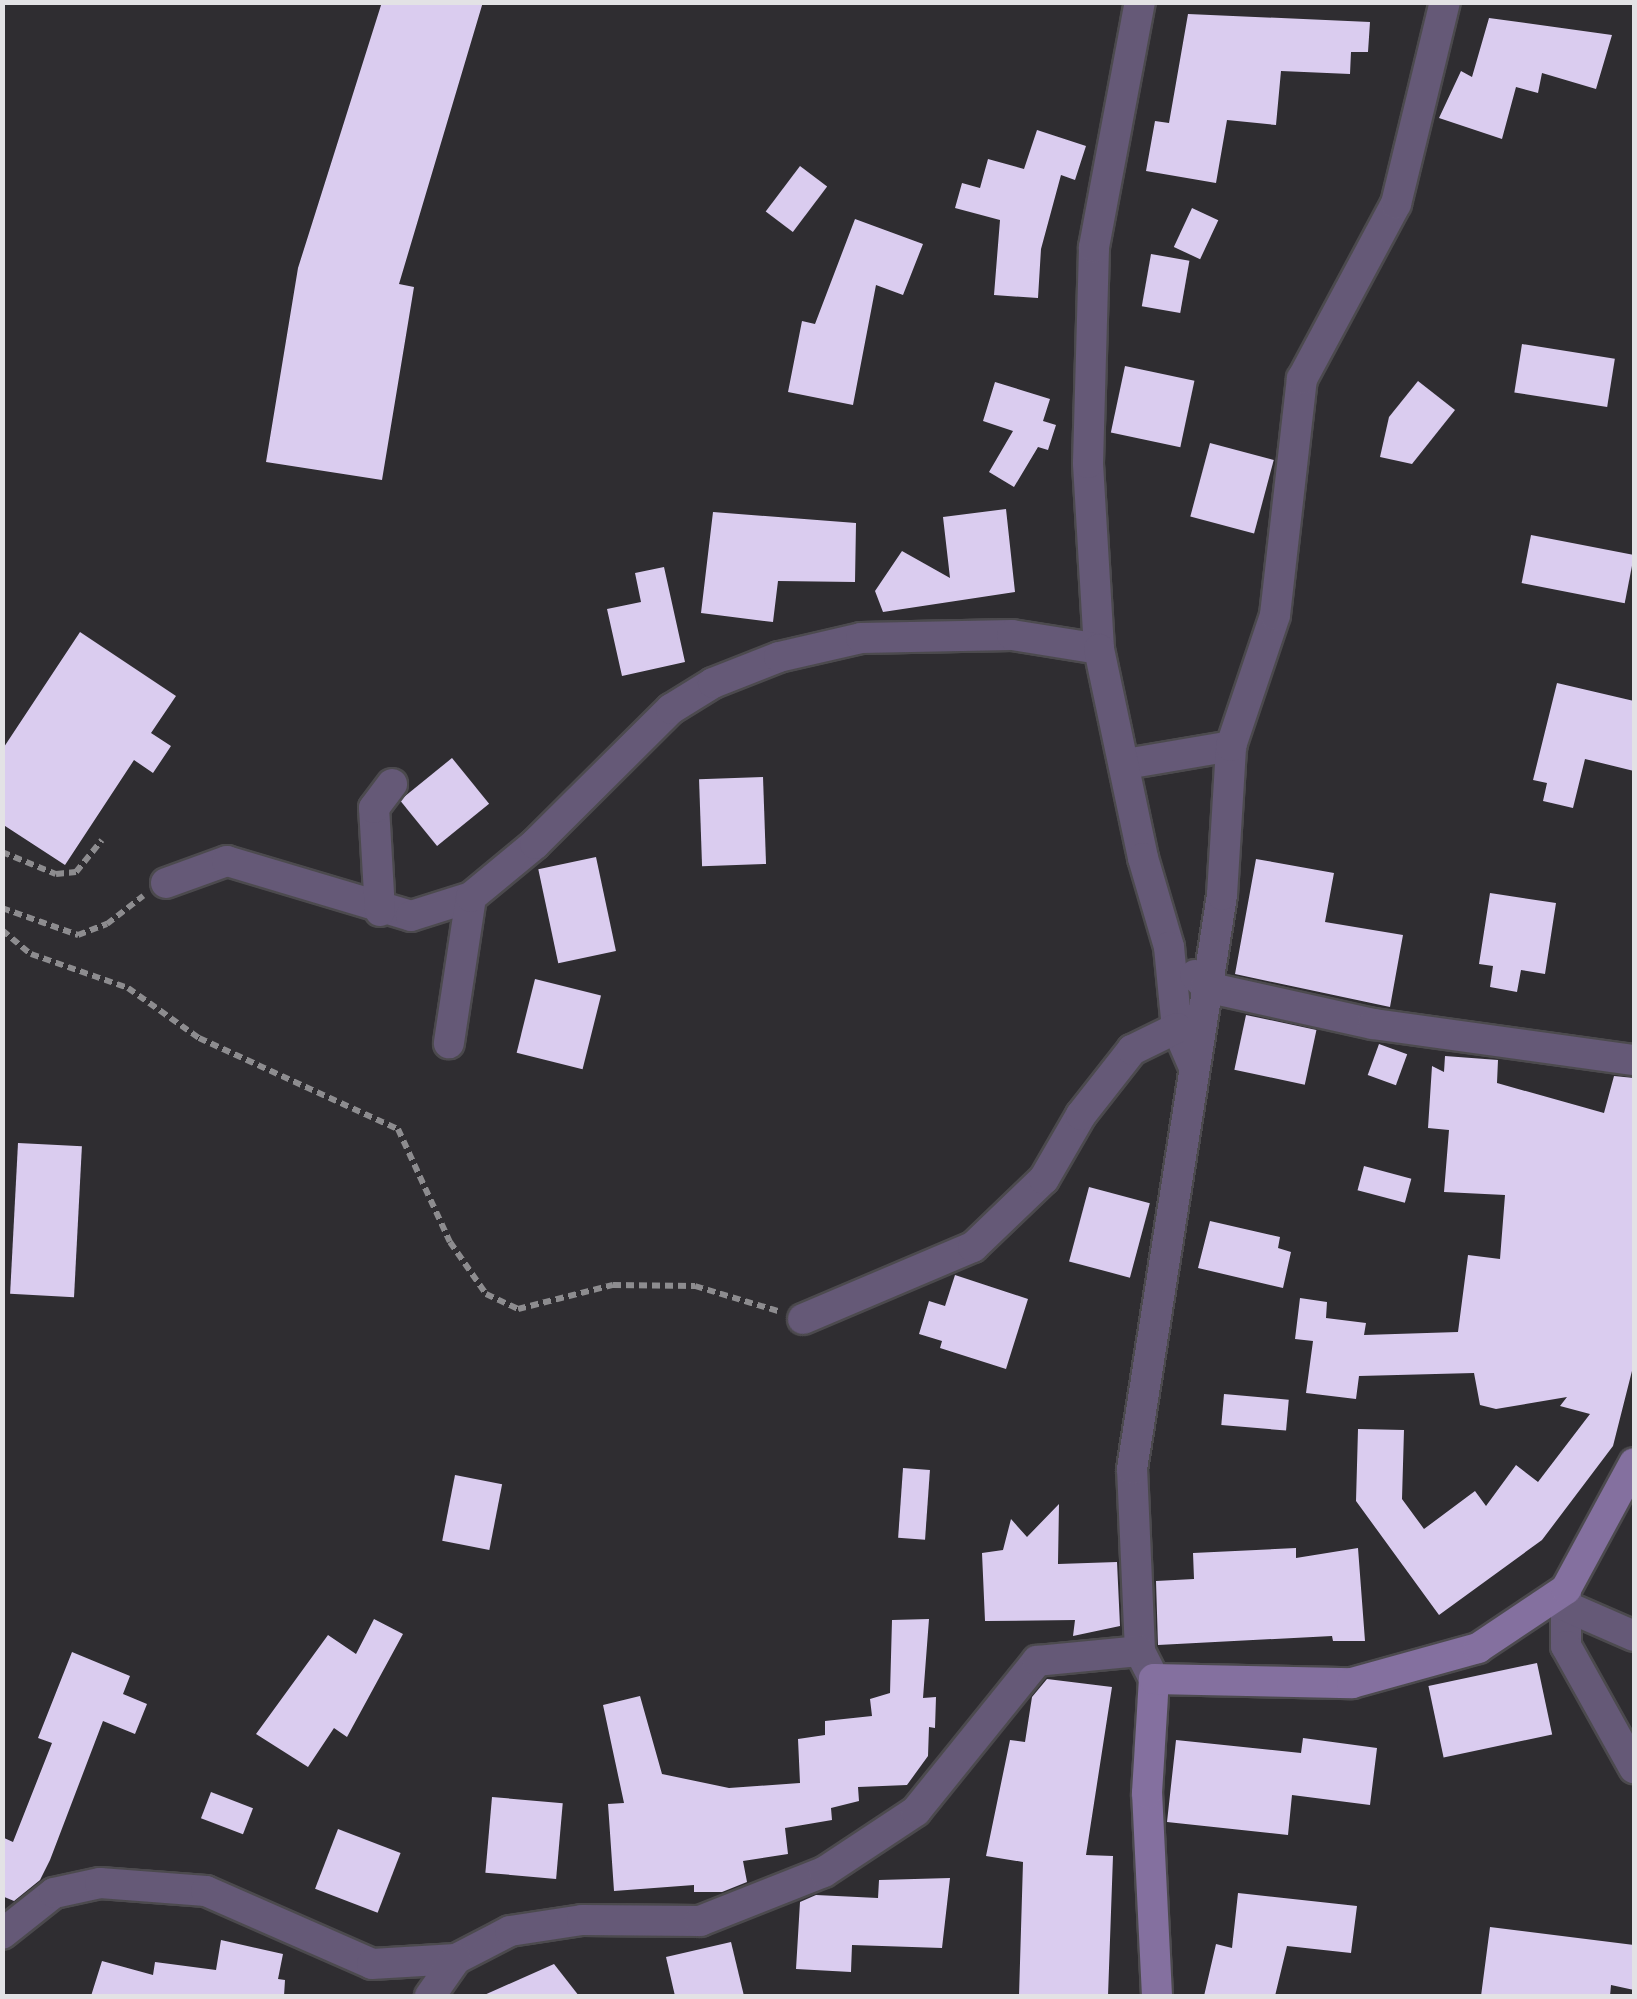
<!DOCTYPE html>
<html>
<head>
<meta charset="utf-8">
<style>
	body { margin:0 }
	#map { position:relative; width:1637px; height:1999px; overflow:hidden; background:#2f2d31; font-family:Lato,sans-serif }
	div>[style] { position:absolute }
	[style*='--x'] { left:calc(var(--x)*1px); top:calc(var(--y)*1px); width:calc(var(--w)*1px); rotate:calc(var(--a)*1deg) }
	.building>* { inset:0; background:#daccef; transform-origin:0 0 }
	.path>* { height:6px; margin-top:-3px; transform-origin:0; background:repeating-linear-gradient(90deg,#8d8c8f 0 8px,transparent 0 13px) }
	.roads { filter:drop-shadow(2px 0 #4c4a4e) drop-shadow(-2px 0 #4c4a4e) drop-shadow(0 2px #4c4a4e) drop-shadow(0 -2px #4c4a4e) }
	.street>* { height:30px; margin:-15px; padding:0 15px; transform-origin:15px; border-radius:15px; background:#655977 }
	.secondary>* { height:30px; margin:-15px; padding:0 15px; transform-origin:15px; border-radius:15px; background:#84709f }
	span { translate:-50% -50%; white-space:nowrap; text-align:center; line-height:1.15; -webkit-text-stroke:10px #252327; paint-order:stroke }
	.frame { position:absolute; inset:0; border:5px solid #e3e2e5; pointer-events:none }
</style>
</head>
<body>
<div id="map">
	<div class="building">
		<div style="clip-path:polygon(382px 2px,483px 2px,399px 284px,414px 287px,382px 480px,266px 462px,298px 268px)"></div>
		<div style="clip-path:polygon(1188px 14px,1370px 22px,1368px 52px,1351px 52px,1350px 74px,1281px 71px,1276px 125px,1227px 120px,1216px 183px,1146px 171px,1155px 121px,1169px 123px)"></div>
		<div style="clip-path:polygon(1489px 18px,1612px 35px,1596px 89px,1542px 73px,1538px 93px,1516px 87px,1502px 139px,1439px 118px,1461px 71px,1472px 77px)"></div>
		<div style="clip-path:polygon(1037px 130px,1086px 146px,1075px 180px,1061px 175px,1041px 249px,1038px 298px,994px 295px,1000px 220px,955px 208px,962px 183px,980px 188px,988px 159px,1024px 169px)"></div>
		<div style="left:800px;top:166px;width:34px;height:57px;rotate:37deg"></div>
		<div style="left:1192px;top:208px;width:29px;height:43px;rotate:25deg"></div>
		<div style="clip-path:polygon(855px 219px,923px 244px,903px 295px,876px 285px,853px 405px,788px 392px,802px 321px,815px 324px)"></div>
		<div style="left:1151px;top:254px;width:39px;height:53px;rotate:10deg"></div>
		<div style="left:1522px;top:344px;width:94px;height:49px;rotate:9deg"></div>
		<div style="left:1125px;top:366px;width:71px;height:68px;rotate:12deg"></div>
		<div style="clip-path:polygon(1418px 381px,1455px 410px,1412px 464px,1380px 457px,1389px 417px)"></div>
		<div style="clip-path:polygon(995px 382px,1050px 399px,1043px 421px,1056px 425px,1048px 450px,1038px 447px,1014px 487px,989px 472px,1013px 431px,983px 421px)"></div>
		<div style="left:1210px;top:443px;width:66px;height:76px;rotate:15deg"></div>
		<div style="clip-path:polygon(1006px 509px,1015px 592px,883px 612px,875px 591px,902px 551px,950px 578px,943px 517px)"></div>
		<div style="clip-path:polygon(713px 512px,856px 523px,855px 582px,778px 581px,773px 622px,701px 613px)"></div>
		<div style="left:1531px;top:535px;width:105px;height:49px;rotate:11deg"></div>
		<div style="clip-path:polygon(664px 567px,685px 662px,622px 676px,607px 609px,641px 602px,635px 573px)"></div>
		<div style="clip-path:polygon(80px 632px,176px 696px,151px 733px,171px 746px,153px 773px,134px 760px,65px 865px,2px 824px,2px 750px)"></div>
		<div style="clip-path:polygon(1557px 683px,1634px 701px,1634px 771px,1585px 759px,1573px 808px,1543px 801px,1547px 783px,1533px 780px)"></div>
		<div style="left:452px;top:758px;width:59px;height:67px;rotate:51deg"></div>
		<div style="left:763px;top:777px;width:87px;height:64px;rotate:88deg"></div>
		<div style="left:596px;top:857px;width:96px;height:59px;rotate:78deg"></div>
		<div style="clip-path:polygon(1256px 859px,1334px 873px,1325px 922px,1403px 935px,1390px 1007px,1235px 974px)"></div>
		<div style="clip-path:polygon(1490px 893px,1556px 903px,1545px 974px,1521px 970px,1517px 992px,1490px 987px,1493px 966px,1479px 964px)"></div>
		<div style="left:535px;top:979px;width:68px;height:76px;rotate:14deg"></div>
		<div style="left:1246px;top:1015px;width:72px;height:56px;rotate:12deg"></div>
		<div style="left:1379px;top:1044px;width:30px;height:33px;rotate:20deg"></div>
		<div style="clip-path:polygon(1445px 1056px,1498px 1060px,1497px 1083px,1604px 1113px,1614px 1076px,1634px 1078px,1634px 1363px,1613px 1446px,1542px 1540px,1439px 1615px,1356px 1501px,1358px 1429px,1404px 1430px,1402px 1499px,1424px 1529px,1475px 1491px,1486px 1506px,1516px 1465px,1538px 1482px,1590px 1414px,1560px 1406px,1567px 1397px,1496px 1409px,1480px 1405px,1474px 1373px,1359px 1376px,1356px 1399px,1306px 1393px,1313px 1341px,1295px 1339px,1300px 1298px,1327px 1302px,1326px 1318px,1366px 1323px,1364px 1335px,1458px 1332px,1468px 1255px,1500px 1259px,1505px 1195px,1444px 1192px,1449px 1130px,1428px 1128px,1432px 1066px,1444px 1072px)"></div>
		<div style="left:18px;top:1143px;width:64px;height:151px;rotate:3deg"></div>
		<div style="left:1364px;top:1166px;width:49px;height:25px;rotate:15deg"></div>
		<div style="left:1089px;top:1187px;width:63px;height:77px;rotate:15deg"></div>
		<div style="clip-path:polygon(1210px 1221px,1280px 1237px,1278px 1248px,1291px 1252px,1283px 1288px,1198px 1268px)"></div>
		<div style="clip-path:polygon(955px 1275px,1028px 1299px,1006px 1369px,940px 1348px,942px 1341px,919px 1334px,929px 1301px,945px 1306px)"></div>
		<div style="left:1224px;top:1394px;width:65px;height:31px;rotate:5deg"></div>
		<div style="left:903px;top:1468px;width:27px;height:70px;rotate:4deg"></div>
		<div style="left:455px;top:1475px;width:48px;height:67px;rotate:11deg"></div>
		<div style="clip-path:polygon(1059px 1504px,1058px 1564px,1117px 1562px,1120px 1626px,1073px 1636px,1075px 1620px,985px 1621px,982px 1553px,1003px 1550px,1011px 1519px,1027px 1537px)"></div>
		<div style="clip-path:polygon(1296px 1548px,1296px 1558px,1358px 1548px,1365px 1641px,1333px 1641px,1332px 1636px,1158px 1645px,1156px 1581px,1194px 1579px,1193px 1553px)"></div>
		<div style="clip-path:polygon(374px 1619px,403px 1634px,347px 1737px,334px 1728px,308px 1767px,256px 1734px,328px 1635px,356px 1654px)"></div>
		<div style="clip-path:polygon(929px 1619px,923px 1698px,936px 1697px,935px 1728px,929px 1727px,928px 1756px,907px 1785px,858px 1787px,859px 1801px,831px 1808px,832px 1820px,785px 1828px,788px 1854px,743px 1861px,747px 1882px,722px 1892px,694px 1892px,694px 1885px,614px 1891px,608px 1804px,624px 1803px,603px 1705px,640px 1696px,662px 1774px,729px 1788px,800px 1783px,798px 1739px,825px 1735px,825px 1721px,872px 1716px,870px 1699px,890px 1693px,892px 1620px)"></div>
		<div style="clip-path:polygon(72px 1652px,130px 1676px,123px 1694px,147px 1704px,135px 1734px,103px 1721px,50px 1860px,40px 1880px,14px 1901px,2px 1896px,2px 1837px,13px 1842px,52px 1743px,38px 1738px)"></div>
		<div style="left:1537px;top:1663px;width:73px;height:111px;rotate:78deg"></div>
		<div style="clip-path:polygon(1047px 1679px,1112px 1687px,1086px 1855px,1113px 1856px,1108px 1996px,1019px 1996px,1023px 1862px,986px 1856px,1010px 1740px,1025px 1742px,1032px 1697px)"></div>
		<div style="clip-path:polygon(1303px 1738px,1377px 1748px,1370px 1805px,1292px 1795px,1288px 1835px,1167px 1822px,1176px 1740px,1301px 1753px)"></div>
		<div style="left:211px;top:1792px;width:45px;height:28px;rotate:21deg"></div>
		<div style="left:492px;top:1797px;width:71px;height:76px;rotate:5deg"></div>
		<div style="left:338px;top:1829px;width:67px;height:64px;rotate:21deg"></div>
		<div style="clip-path:polygon(950px 1878px,942px 1948px,852px 1945px,851px 1972px,796px 1969px,800px 1902px,816px 1895px,878px 1898px,879px 1880px)"></div>
		<div style="clip-path:polygon(1238px 1893px,1357px 1906px,1351px 1953px,1287px 1946px,1275px 1996px,1204px 1996px,1216px 1944px,1232px 1948px)"></div>
		<div style="clip-path:polygon(1490px 1927px,1634px 1945px,1634px 1990px,1611px 1985px,1610px 1996px,1481px 1996px)"></div>
		<div style="clip-path:polygon(221px 1940px,283px 1954px,278px 1979px,285px 1980px,284px 1996px,91px 1996px,102px 1961px,153px 1975px,155px 1962px,216px 1970px)"></div>
		<div style="clip-path:polygon(731px 1942px,744px 1996px,675px 1996px,666px 1957px)"></div>
		<div style="clip-path:polygon(554px 1964px,579px 1996px,482px 1996px)"></div>
	</div>
	<div class="path">
		<div style="--x:2;--y:852;--w:58;--a:22.2"></div>
		<div style="--x:56;--y:874;--w:20;--a:-6"></div>
		<div style="--x:76;--y:872;--w:41;--a:-50.9"></div>
		<div style="--x:2;--y:908;--w:81;--a:19.6"></div>
		<div style="--x:78;--y:935;--w:31;--a:-21"></div>
		<div style="--x:107;--y:924;--w:46;--a:-37.9"></div>
		<div style="--x:2;--y:930;--w:38;--a:40"></div>
		<div style="--x:31;--y:954;--w:103;--a:19.3"></div>
		<div style="--x:128;--y:988;--w:87;--a:35.2"></div>
		<div style="--x:199;--y:1038;--w:219;--a:24.6"></div>
		<div style="--x:398;--y:1129;--w:124;--a:65.3"></div>
		<div style="--x:450;--y:1242;--w:63;--a:55.3"></div>
		<div style="--x:486;--y:1294;--w:35;--a:25"></div>
		<div style="--x:518;--y:1309;--w:98;--a:-14.2"></div>
		<div style="--x:613;--y:1285;--w:82;--a:0.7"></div>
		<div style="--x:695;--y:1286;--w:87;--a:16.8"></div>
	</div>
	<div class="roads">
		<div class="street">
			<div style="--x:1099;--y:649;--w:186;--a:-93.4"></div>
			<div style="--x:1088;--y:463;--w:216;--a:-88.4"></div>
			<div style="--x:1094;--y:247;--w:249;--a:-79.4"></div>
			<div style="--x:1126;--y:764;--w:107;--a:-9.7"></div>
			<div style="--x:166;--y:883;--w:65;--a:-19.8"></div>
			<div style="--x:227;--y:861;--w:192;--a:16.6"></div>
			<div style="--x:411;--y:916;--w:63;--a:-17.6"></div>
			<div style="--x:471;--y:897;--w:148;--a:98.6"></div>
			<div style="--x:471;--y:897;--w:83;--a:-39.6"></div>
			<div style="--x:535;--y:844;--w:192;--a:-44.8"></div>
			<div style="--x:671;--y:709;--w:49;--a:-31.8"></div>
			<div style="--x:713;--y:683;--w:71;--a:-21.5"></div>
			<div style="--x:779;--y:657;--w:84;--a:-13"></div>
			<div style="--x:861;--y:638;--w:151;--a:-1.1"></div>
			<div style="--x:1012;--y:635;--w:88;--a:9.1"></div>
			<div style="--x:1099;--y:649;--w:214;--a:78.1"></div>
			<div style="--x:1143;--y:858;--w:93;--a:73.7"></div>
			<div style="--x:1169;--y:947;--w:81;--a:84.4"></div>
			<div style="--x:1177;--y:1028;--w:40;--a:66.6"></div>
			<div style="--x:380;--y:911;--w:103;--a:-93.3"></div>
			<div style="--x:374;--y:808;--w:30;--a:-53"></div>
			<div style="--x:1195;--y:975;--w:16;--a:47"></div>
			<div style="--x:1206;--y:987;--w:171;--a:12.5"></div>
			<div style="--x:1373;--y:1024;--w:263;--a:7.9"></div>
			<div style="--x:803;--y:1319;--w:185;--a:-23"></div>
			<div style="--x:973;--y:1247;--w:98;--a:-43.8"></div>
			<div style="--x:1044;--y:1179;--w:74;--a:-60"></div>
			<div style="--x:1081;--y:1115;--w:83;--a:-51.9"></div>
			<div style="--x:1132;--y:1050;--w:50;--a:-26.1"></div>
			<div style="--x:1566;--y:1589;--w:57;--a:90"></div>
			<div style="--x:1566;--y:1646;--w:140;--a:60.9"></div>
			<div style="--x:1563;--y:1605;--w:77;--a:23.6"></div>
			<div style="--x:1154;--y:1679;--w:31;--a:-117"></div>
			<div style="--x:1140;--y:1651;--w:182;--a:-92.5"></div>
			<div style="--x:1132;--y:1469;--w:581;--a:-81.09"></div>
			<div style="--x:1222;--y:895;--w:149;--a:-86.5"></div>
			<div style="--x:1231;--y:746;--w:138;--a:-71.4"></div>
			<div style="--x:1275;--y:615;--w:238;--a:-83.5"></div>
			<div style="--x:1302;--y:379;--w:199;--a:-61.8"></div>
			<div style="--x:1396;--y:204;--w:208;--a:-76.4"></div>
			<div style="--x:2;--y:1934;--w:66;--a:-38.3"></div>
			<div style="--x:54;--y:1893;--w:47;--a:-12.3"></div>
			<div style="--x:100;--y:1883;--w:106;--a:4.3"></div>
			<div style="--x:206;--y:1891;--w:181;--a:23.7"></div>
			<div style="--x:372;--y:1964;--w:84;--a:-3.4"></div>
			<div style="--x:456;--y:1959;--w:61;--a:-27.4"></div>
			<div style="--x:510;--y:1931;--w:73;--a:-8.7"></div>
			<div style="--x:582;--y:1920;--w:118;--a:0.5"></div>
			<div style="--x:700;--y:1921;--w:133;--a:-21.6"></div>
			<div style="--x:824;--y:1872;--w:110;--a:-33.5"></div>
			<div style="--x:916;--y:1811;--w:193;--a:-51.1"></div>
			<div style="--x:1037;--y:1661;--w:103;--a:-5.5"></div>
			<div style="--x:430;--y:1996;--w:45;--a:-54.9"></div>
		</div>
		<div class="secondary">
			<div style="--x:1157;--y:1996;--w:203;--a:-92.8"></div>
			<div style="--x:1147;--y:1793;--w:114;--a:-86.5"></div>
			<div style="--x:1154;--y:1679;--w:198;--a:1.2"></div>
			<div style="--x:1352;--y:1683;--w:131;--a:-15.5"></div>
			<div style="--x:1478;--y:1648;--w:106;--a:-33.8"></div>
			<div style="--x:1566;--y:1589;--w:143;--a:-61.6"></div>
		</div>
	</div>
	<div class="frame"></div>
</div>
</body>
</html>
